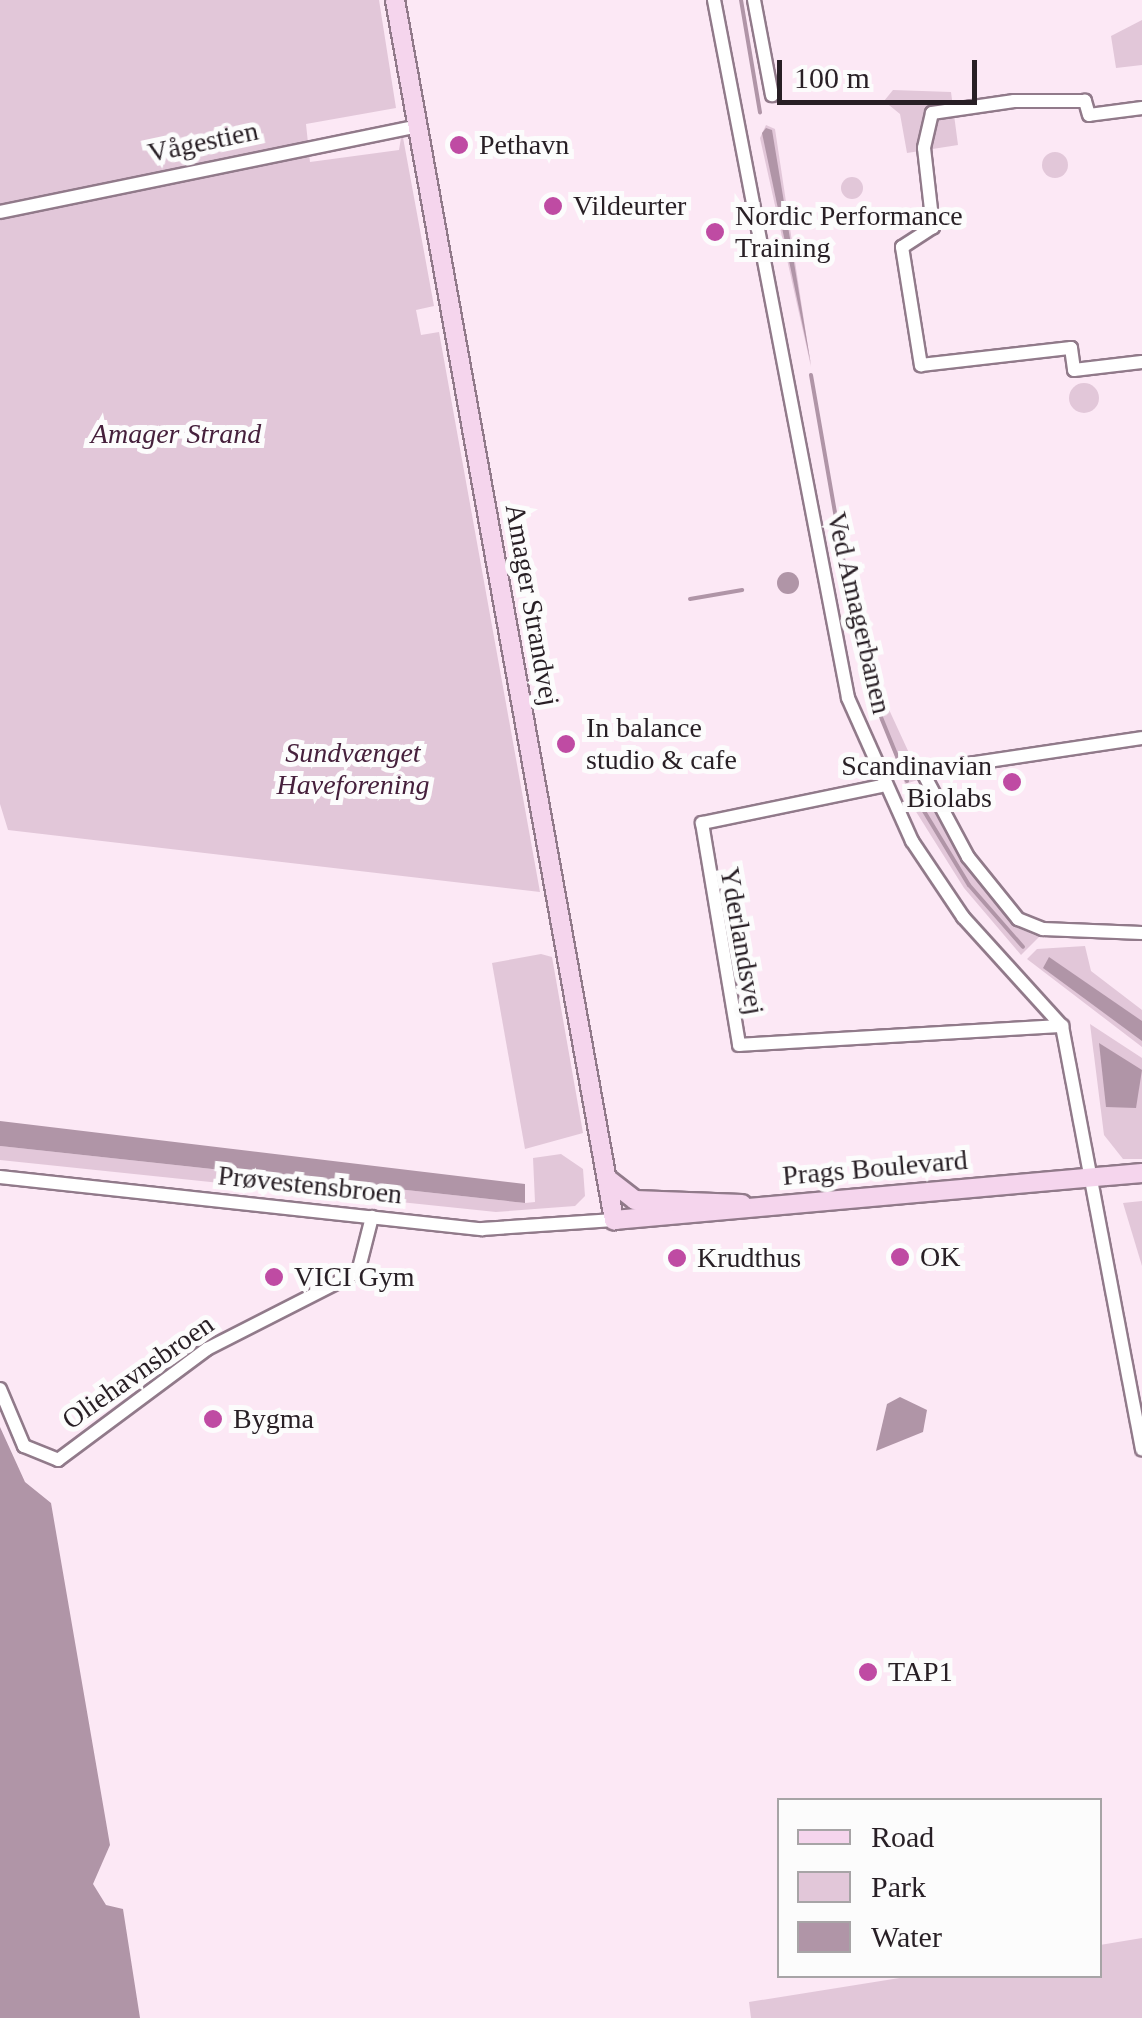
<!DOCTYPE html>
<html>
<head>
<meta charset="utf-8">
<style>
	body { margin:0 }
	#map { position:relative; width:1142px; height:2018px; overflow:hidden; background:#fce8f5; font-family:"Times New Roman",serif }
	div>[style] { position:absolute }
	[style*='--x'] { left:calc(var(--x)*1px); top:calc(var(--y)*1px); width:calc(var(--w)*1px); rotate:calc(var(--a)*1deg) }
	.green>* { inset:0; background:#e2c7d9 }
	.round { border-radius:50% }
	.water>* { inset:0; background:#b095a7 }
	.stream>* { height:4px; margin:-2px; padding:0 2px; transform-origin:2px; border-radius:2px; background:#b095a7 }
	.roads { filter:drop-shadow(2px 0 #917a8a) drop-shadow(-2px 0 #917a8a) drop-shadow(0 2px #917a8a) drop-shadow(0 -2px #917a8a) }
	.street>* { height:12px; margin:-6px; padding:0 6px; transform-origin:6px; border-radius:6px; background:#fff }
	.secondary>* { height:18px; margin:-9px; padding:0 9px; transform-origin:9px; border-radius:9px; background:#f5d5ed }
	.dots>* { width:28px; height:28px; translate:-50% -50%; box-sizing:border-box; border:5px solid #fcfcfc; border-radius:50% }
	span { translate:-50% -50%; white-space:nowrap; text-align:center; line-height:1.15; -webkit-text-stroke:10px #fcfcfc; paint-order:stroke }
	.street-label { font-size:28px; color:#281f25 }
	.poi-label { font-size:28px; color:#281f25 }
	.left { translate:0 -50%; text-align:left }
	.right { translate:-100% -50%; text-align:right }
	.park-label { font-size:28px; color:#46203c; font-style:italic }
	.legend { position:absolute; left:777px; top:1798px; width:325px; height:180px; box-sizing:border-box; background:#fcfcfc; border:2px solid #a7a4a6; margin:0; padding:12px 18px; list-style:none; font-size:30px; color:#281f25 }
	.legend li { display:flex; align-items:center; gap:20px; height:50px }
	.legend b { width:50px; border:2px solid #a7a4a6 }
	.scale { position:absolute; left:777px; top:60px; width:200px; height:45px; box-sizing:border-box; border:5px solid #281f25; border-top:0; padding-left:12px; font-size:30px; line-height:35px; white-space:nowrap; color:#281f25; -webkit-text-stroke:8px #fcfcfc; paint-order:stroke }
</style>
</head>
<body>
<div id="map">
	<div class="green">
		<div style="clip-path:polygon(0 0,379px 0,396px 108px,306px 124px,310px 162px,399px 150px,402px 132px,434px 306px,416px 310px,421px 335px,439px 332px,540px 892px,8px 830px,0 804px)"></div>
		<div style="clip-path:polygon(1142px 20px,1142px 65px,1116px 68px,1111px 36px)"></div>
		<div style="clip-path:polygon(893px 90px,951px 92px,958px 145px,907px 153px,900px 114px,884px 101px)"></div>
		<div style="clip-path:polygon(766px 125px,775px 129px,811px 367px,760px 138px)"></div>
		<div class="round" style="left:1042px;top:152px;width:26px;height:26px"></div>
		<div class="round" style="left:841px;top:177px;width:22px;height:22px"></div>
		<div class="round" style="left:1069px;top:383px;width:30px;height:30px"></div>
		<div style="clip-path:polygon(860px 600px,874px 677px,921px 779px,905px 784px,859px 658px,847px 602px)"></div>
		<div style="clip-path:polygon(924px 787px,1013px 926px,1039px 937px,1021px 955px,964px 888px,903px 791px)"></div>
		<div style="clip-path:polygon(1085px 946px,1091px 971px,1142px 1010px,1142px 1047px,1027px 959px,1037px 949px)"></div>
		<div style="clip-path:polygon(541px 954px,552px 957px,583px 1133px,525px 1149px,492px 963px)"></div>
		<div style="clip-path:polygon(1090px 1024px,1142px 1058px,1142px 1159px,1123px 1159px,1104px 1135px)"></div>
		<div style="clip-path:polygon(0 1146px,525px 1203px,535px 1202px,533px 1158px,561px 1154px,583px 1169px,585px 1196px,575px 1206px,496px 1212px,0 1160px)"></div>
		<div style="clip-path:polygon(1142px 1201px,1142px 1266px,1123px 1203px)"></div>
		<div style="clip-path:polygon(1142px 1938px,1142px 2018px,751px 2018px,749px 2002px,912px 1976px,1100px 1976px,1100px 1945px)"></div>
	</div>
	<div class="water">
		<div style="clip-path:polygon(766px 128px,772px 130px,811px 365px,762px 133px)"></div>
		<div class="round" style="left:777px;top:572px;width:22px;height:22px"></div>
		<div style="clip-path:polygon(1049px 957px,1142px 1021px,1142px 1041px,1043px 968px)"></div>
		<div style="clip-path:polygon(1099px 1043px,1142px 1070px,1136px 1108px,1106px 1107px)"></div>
		<div style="clip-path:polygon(0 1121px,525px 1184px,525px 1203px,0 1146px)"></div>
		<div style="clip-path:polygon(900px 1397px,927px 1410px,923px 1432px,876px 1451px,887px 1404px)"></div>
		<div style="clip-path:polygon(0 1427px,25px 1482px,51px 1503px,110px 1845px,93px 1884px,106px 1905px,123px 1909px,140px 2018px,0 2018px)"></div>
	</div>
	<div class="stream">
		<div style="--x:741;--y:0;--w:114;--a:80.4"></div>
		<div style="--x:811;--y:375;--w:145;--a:80.1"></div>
		<div style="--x:838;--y:532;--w:62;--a:78.9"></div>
		<div style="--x:690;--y:599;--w:53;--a:-9.8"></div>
		<div style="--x:853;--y:607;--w:101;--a:76.8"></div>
		<div style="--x:876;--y:705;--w:82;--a:67.8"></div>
		<div style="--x:916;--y:798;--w:102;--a:58.7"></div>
		<div style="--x:969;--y:885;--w:82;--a:48.9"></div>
	</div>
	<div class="roads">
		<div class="street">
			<div style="--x:714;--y:0;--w:711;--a:79.13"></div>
			<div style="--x:848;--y:698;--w:157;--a:65.9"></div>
			<div style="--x:912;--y:841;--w:92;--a:56.1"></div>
			<div style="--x:963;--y:917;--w:147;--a:47.8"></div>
			<div style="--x:1062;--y:1026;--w:431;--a:79.3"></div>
			<div style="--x:754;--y:0;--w:97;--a:79.3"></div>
			<div style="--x:1142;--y:108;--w:53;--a:172.5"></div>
			<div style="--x:1089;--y:115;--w:15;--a:-106"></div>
			<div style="--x:1085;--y:101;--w:71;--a:180"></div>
			<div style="--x:1014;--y:101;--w:83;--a:171.7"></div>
			<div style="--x:932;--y:113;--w:36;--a:103"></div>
			<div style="--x:924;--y:148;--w:80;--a:83.5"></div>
			<div style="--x:933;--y:227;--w:37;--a:147"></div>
			<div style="--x:902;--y:247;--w:120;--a:80.9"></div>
			<div style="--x:921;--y:365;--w:151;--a:-6.5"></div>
			<div style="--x:1071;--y:348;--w:22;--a:82"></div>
			<div style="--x:1074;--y:370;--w:68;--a:-6.7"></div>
			<div style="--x:0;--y:212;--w:427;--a:-11.6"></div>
			<div style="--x:1142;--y:738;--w:222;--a:171.5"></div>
			<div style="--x:922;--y:771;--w:98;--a:61.9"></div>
			<div style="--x:968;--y:857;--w:80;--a:51.1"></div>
			<div style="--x:1018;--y:919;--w:27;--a:22"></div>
			<div style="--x:1043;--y:929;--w:99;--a:2.3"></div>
			<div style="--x:881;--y:786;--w:183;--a:168.3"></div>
			<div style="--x:702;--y:823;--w:225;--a:80.5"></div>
			<div style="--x:739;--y:1045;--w:324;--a:-3.4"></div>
			<div style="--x:0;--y:1177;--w:485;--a:6.2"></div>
			<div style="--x:482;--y:1229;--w:132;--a:-3.9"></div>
			<div style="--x:0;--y:1389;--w:62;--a:67.2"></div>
			<div style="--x:24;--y:1446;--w:37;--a:22"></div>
			<div style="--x:58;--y:1460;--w:186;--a:-36.7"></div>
			<div style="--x:207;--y:1349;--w:169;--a:-27"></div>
			<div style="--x:358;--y:1272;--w:57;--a:-75.7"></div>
		</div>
		<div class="secondary">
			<div style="--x:395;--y:0;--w:1240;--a:79.82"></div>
			<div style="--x:614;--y:1220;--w:530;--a:-5.09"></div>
			<div style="--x:608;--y:1179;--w:34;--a:38"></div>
			<div style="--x:635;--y:1200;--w:107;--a:2.1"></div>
		</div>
	</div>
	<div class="dots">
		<div style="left:459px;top:145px;background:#bf4ba3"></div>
		<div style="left:553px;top:206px;background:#bf4ba3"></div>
		<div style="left:715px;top:232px;background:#bf4ba3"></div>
		<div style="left:566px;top:744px;background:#bf4ba3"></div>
		<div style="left:1012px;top:782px;background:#bf4ba3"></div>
		<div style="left:900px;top:1257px;background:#bf4ba3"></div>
		<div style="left:677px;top:1258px;background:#bf4ba3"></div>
		<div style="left:274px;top:1277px;background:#bf4ba3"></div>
		<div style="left:213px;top:1419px;background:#bf4ba3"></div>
		<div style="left:868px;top:1672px;background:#bf4ba3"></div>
	</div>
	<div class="street-label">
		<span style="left:203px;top:142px;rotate:-12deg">Vågestien</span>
		<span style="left:532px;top:605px;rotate:80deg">Amager Strandvej</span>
		<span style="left:859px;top:613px;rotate:77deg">Ved Amagerbanen</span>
		<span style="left:742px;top:941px;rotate:80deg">Yderlandsvej</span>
		<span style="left:875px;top:1168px;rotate:-5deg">Prags Boulevard</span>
		<span style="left:310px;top:1185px;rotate:6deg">Prøvestensbroen</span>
		<span style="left:138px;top:1372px;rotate:-35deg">Oliehavnsbroen</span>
	</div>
	<div class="poi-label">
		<span class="left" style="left:479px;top:145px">Pethavn</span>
		<span class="left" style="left:573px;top:206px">Vildeurter</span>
		<span class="left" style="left:735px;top:232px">Nordic Performance<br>Training</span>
		<span class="left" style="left:586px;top:744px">In balance<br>studio &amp; cafe</span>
		<span class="right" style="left:992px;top:782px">Scandinavian<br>Biolabs</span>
		<span class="left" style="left:920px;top:1257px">OK</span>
		<span class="left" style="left:697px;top:1258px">Krudthus</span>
		<span class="left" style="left:294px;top:1277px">VICI Gym</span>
		<span class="left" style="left:233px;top:1419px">Bygma</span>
		<span class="left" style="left:888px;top:1672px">TAP1</span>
	</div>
	<div class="park-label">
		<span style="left:176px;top:434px">Amager Strand</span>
		<span style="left:353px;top:769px">Sundvænget<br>Haveforening</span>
	</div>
	<ul class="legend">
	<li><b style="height:12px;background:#f5d5ed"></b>Road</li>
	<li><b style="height:28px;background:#e2c7d9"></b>Park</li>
	<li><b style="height:28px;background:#b095a7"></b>Water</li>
	</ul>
	<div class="scale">100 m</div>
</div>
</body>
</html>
